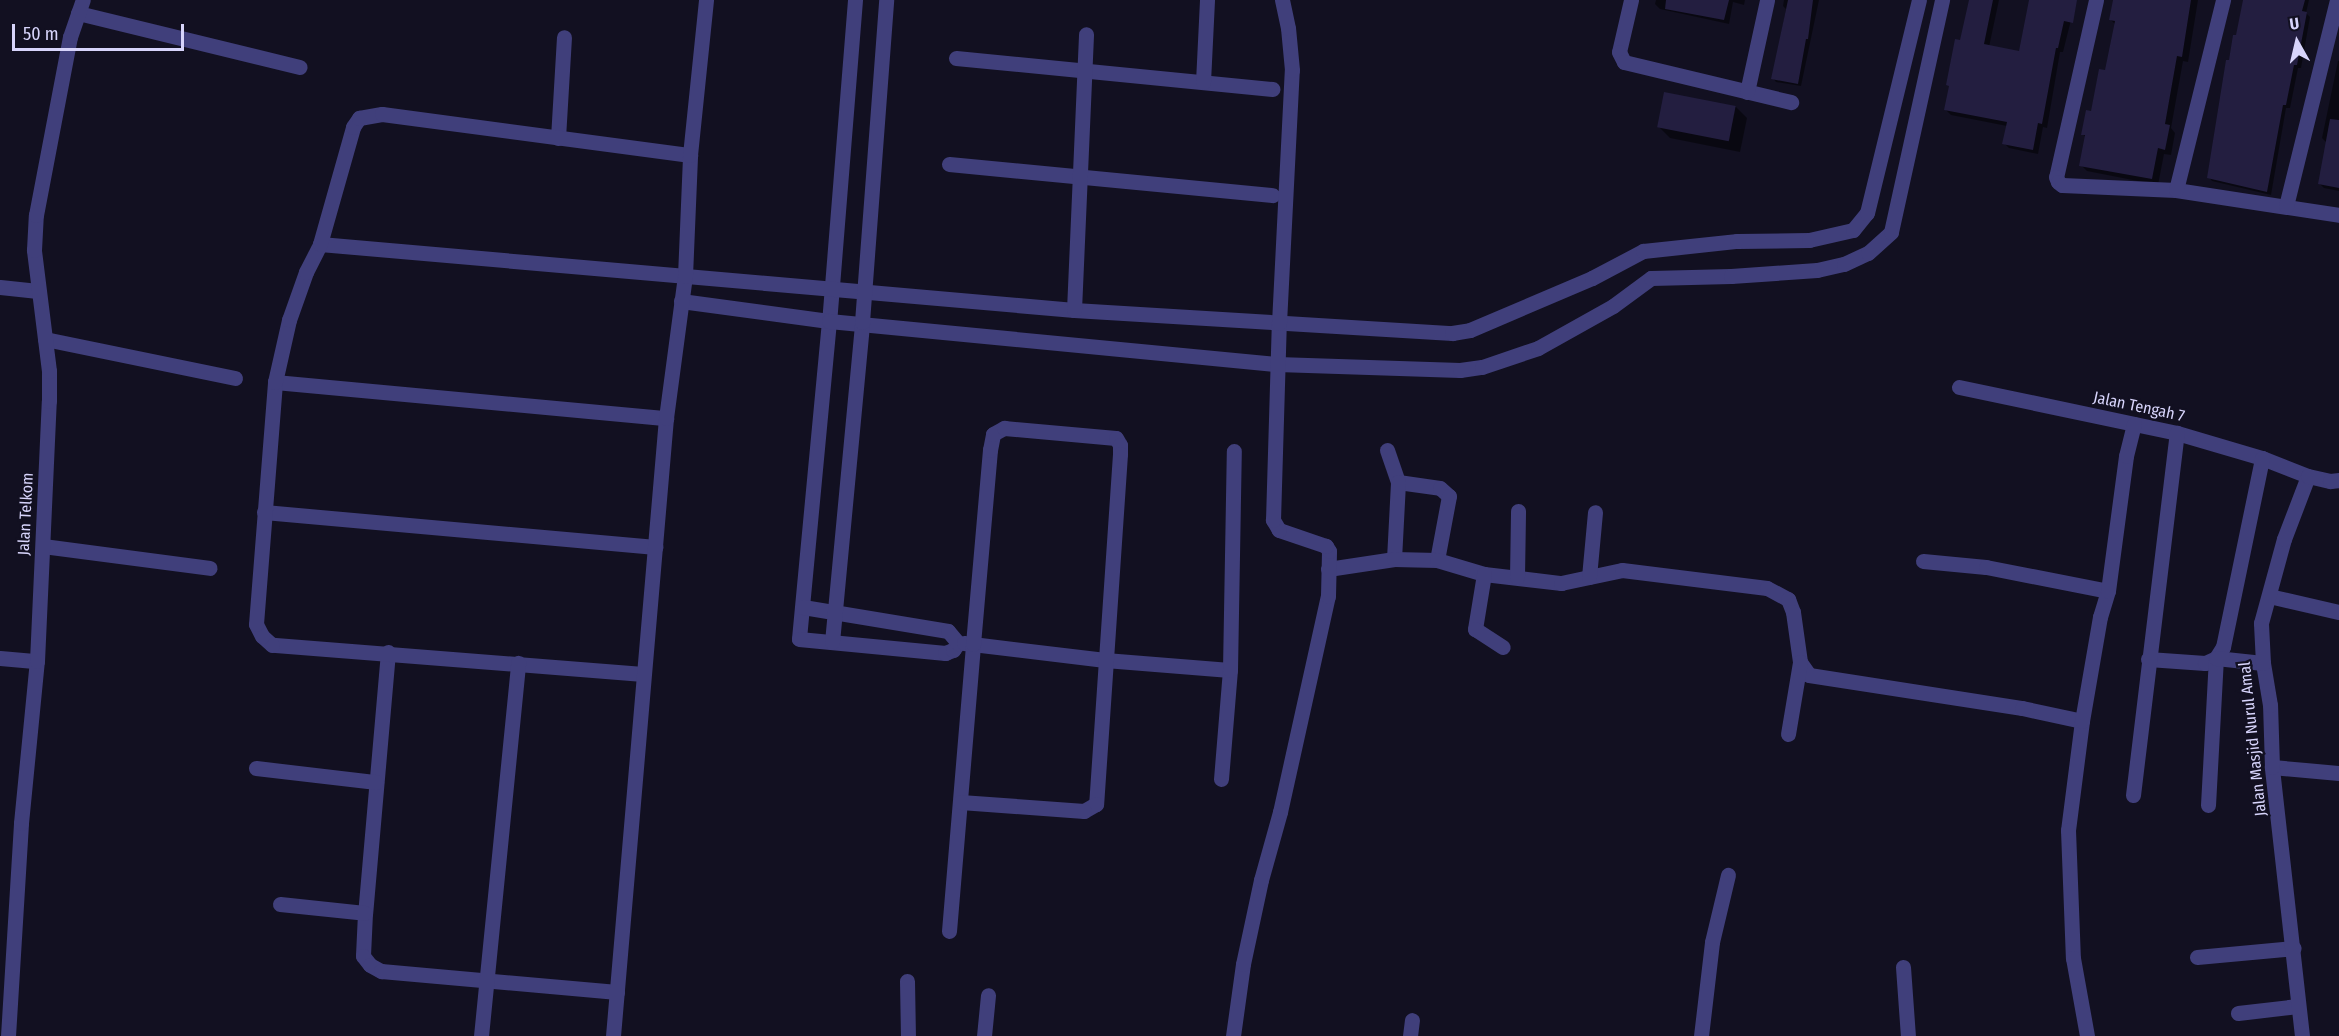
<!DOCTYPE html>
<html>
<head>
<meta charset="utf-8">
<style>
	body { margin:0 }
	#map { position:relative; width:2339px; height:1036px; overflow:hidden; background:#121021; font-family:"Fira Sans Condensed",sans-serif }
	div>[style] { position:absolute }
	[style*='--x'] { left:calc(var(--x)*1px); top:calc(var(--y)*1px); width:calc(var(--w)*1px); rotate:calc(var(--a)*1deg) }
	.shadow>* { inset:0; background:#0007 }
	.building>* { inset:0; background:#231e40; transform-origin:0 0 }
	.street>* { height:15px; margin:-7.5px; padding:0 7.5px; transform-origin:7.5px; border-radius:7.5px; background:#403f7b }
	span { translate:-50% -50%; white-space:nowrap; text-align:center; line-height:1.15; -webkit-text-stroke:4.5px #121021; paint-order:stroke }
	.street-label { font-size:16px; color:#d7d4fb }
	.north { position:absolute; left:2267px; top:12px; width:60px; height:60px; -webkit-text-stroke:4px #121021; paint-order:stroke; rotate:352deg; font-size:16px; font-weight:700; line-height:24px; text-align:center; color:#d7d4fb }
	.north::after { content:''; display:block; margin:auto; width:21px; height:27px; background:#d7d4fb; clip-path:polygon(50% 0,100% 100%,50% 72%,0 100%) }
	.scale { position:absolute; left:12px; top:24px; width:172px; height:27px; box-sizing:border-box; border:3px solid #d7d4fb; border-top:0; padding-left:8px; font-size:18px; line-height:21px; white-space:nowrap; color:#d7d4fb; -webkit-text-stroke:4px #121021; paint-order:stroke }
</style>
</head>
<body>
<div id="map">
	<div class="shadow">
		<div style="clip-path:polygon(1656px 0,1745px 0,1744px 5px,1733px 2px,1729px 24px,1660px 9px,1655px 4px)"></div>
		<div style="clip-path:polygon(1784px 0,1819px 0,1801px 86px,1776px 82px,1773px 78px,1786px 9px,1783px 6px)"></div>
		<div style="clip-path:polygon(1971px 0,1999px 0,1989px 47px,2020px 53px,2030px 0,2076px 0,2063px 52px,2060px 52px,2047px 128px,2043px 127px,2038px 154px,2009px 148px,2004px 143px,2007px 126px,1951px 115px,1946px 110px)"></div>
		<div style="clip-path:polygon(2115px 0,2198px 0,2188px 62px,2183px 61px,2171px 128px,2175px 133px,2171px 155px,2164px 154px,2158px 185px,2087px 171px,2081px 165px,2086px 138px,2083px 134px,2106px 72px,2115px 24px,2110px 19px)"></div>
		<div style="clip-path:polygon(2244px 0,2309px 0,2306px 13px,2310px 17px,2301px 68px,2298px 68px,2290px 108px,2286px 108px,2271px 195px,2212px 181px,2209px 177px,2227px 62px,2230px 62px,2237px 37px)"></div>
		<div style="clip-path:polygon(2338px 61px,2339px 61px,2339px 191px,2324px 188px,2319px 183px,2327px 143px,2322px 138px)"></div>
		<div style="clip-path:polygon(1736px 107px,1747px 118px,1740px 152px,1670px 138px,1659px 127px)"></div>
	</div>
	<div class="building">
		<div style="clip-path:polygon(1666px 0,1729px 0,1724px 20px,1665px 9px)"></div>
		<div style="clip-path:polygon(1788px 0,1813px 0,1808px 39px,1806px 39px,1798px 84px,1771px 79px)"></div>
		<div style="clip-path:polygon(1969px 0,1993px 0,1984px 44px,2019px 51px,2029px 0,2077px 0,2073px 23px,2064px 21px,2058px 48px,2056px 48px,2042px 124px,2038px 123px,2033px 150px,2002px 144px,2007px 122px,1944px 110px,1949px 86px,1946px 85px,1955px 39px,1960px 40px)"></div>
		<div style="clip-path:polygon(2113px 0,2191px 0,2182px 57px,2177px 56px,2165px 124px,2170px 125px,2165px 150px,2158px 148px,2152px 179px,2079px 166px,2085px 135px,2081px 135px,2086px 110px,2091px 111px,2099px 69px,2105px 70px,2115px 21px,2109px 20px)"></div>
		<div style="clip-path:polygon(2243px 0,2305px 0,2302px 11px,2307px 12px,2297px 65px,2294px 65px,2286px 105px,2283px 105px,2267px 192px,2207px 178px,2226px 60px,2229px 60px,2233px 35px,2236px 35px)"></div>
		<div style="left:1664px;top:92px;width:73px;height:36px;rotate:11deg"></div>
		<div style="clip-path:polygon(2330px 119px,2339px 120px,2339px 188px,2318px 184px)"></div>
	</div>
	<div class="street">
		<div style="--x:855;--y:0;--w:322;--a:94.6"></div>
		<div style="--x:829;--y:321;--w:319;--a:95.4"></div>
		<div style="--x:799;--y:639;--w:147;--a:5.5"></div>
		<div style="--x:945;--y:653;--w:9;--a:-21"></div>
		<div style="--x:953;--y:650;--w:9;--a:-54"></div>
		<div style="--x:1631;--y:0;--w:53;--a:103"></div>
		<div style="--x:1619;--y:52;--w:11;--a:63"></div>
		<div style="--x:1624;--y:62;--w:172;--a:13.5"></div>
		<div style="--x:2096;--y:0;--w:181;--a:102.7"></div>
		<div style="--x:2056;--y:177;--w:5;--a:68"></div>
		<div style="--x:2058;--y:182;--w:5;--a:37"></div>
		<div style="--x:2062;--y:185;--w:114;--a:2.5"></div>
		<div style="--x:2176;--y:190;--w:165;--a:8.7"></div>
		<div style="--x:78;--y:13;--w:228;--a:13.7"></div>
		<div style="--x:956;--y:58;--w:318;--a:5.6"></div>
		<div style="--x:1203;--y:82;--w:82;--a:-87.2"></div>
		<div style="--x:1747;--y:92;--w:94;--a:-77.7"></div>
		<div style="--x:558;--y:138;--w:101;--a:-86.6"></div>
		<div style="--x:949;--y:164;--w:325;--a:5.5"></div>
		<div style="--x:2176;--y:190;--w:196;--a:-76.1"></div>
		<div style="--x:2286;--y:206;--w:212;--a:-76.1"></div>
		<div style="--x:320;--y:244;--w:757;--a:5"></div>
		<div style="--x:1074;--y:310;--w:379;--a:3.5"></div>
		<div style="--x:1452;--y:333;--w:18;--a:-9"></div>
		<div style="--x:1470;--y:330;--w:133;--a:-23.1"></div>
		<div style="--x:1592;--y:278;--w:58;--a:-27.9"></div>
		<div style="--x:1643;--y:251;--w:95;--a:-6.1"></div>
		<div style="--x:1737;--y:241;--w:72;--a:-0.8"></div>
		<div style="--x:1809;--y:240;--w:45;--a:-12.8"></div>
		<div style="--x:1853;--y:230;--w:22;--a:-51"></div>
		<div style="--x:1867;--y:213;--w:219;--a:-76.3"></div>
		<div style="--x:0;--y:287;--w:38;--a:6"></div>
		<div style="--x:681;--y:301;--w:149;--a:7.7"></div>
		<div style="--x:829;--y:321;--w:450;--a:5.5"></div>
		<div style="--x:1277;--y:364;--w:183;--a:1.9"></div>
		<div style="--x:1460;--y:370;--w:22;--a:-8"></div>
		<div style="--x:1482;--y:367;--w:59;--a:-18.7"></div>
		<div style="--x:1538;--y:348;--w:86;--a:-29.2"></div>
		<div style="--x:1613;--y:306;--w:47;--a:-36.4"></div>
		<div style="--x:1651;--y:278;--w:80;--a:-1.4"></div>
		<div style="--x:1731;--y:276;--w:86;--a:-4"></div>
		<div style="--x:1817;--y:270;--w:28;--a:-13"></div>
		<div style="--x:1844;--y:264;--w:26;--a:-25"></div>
		<div style="--x:1868;--y:253;--w:31;--a:-42"></div>
		<div style="--x:1891;--y:232;--w:238;--a:-77.6"></div>
		<div style="--x:1074;--y:310;--w:276;--a:-87.5"></div>
		<div style="--x:45;--y:339;--w:194;--a:11.6"></div>
		<div style="--x:275;--y:382;--w:393;--a:5.3"></div>
		<div style="--x:1959;--y:387;--w:223;--a:11.9"></div>
		<div style="--x:2177;--y:433;--w:89;--a:16.4"></div>
		<div style="--x:2262;--y:458;--w:49;--a:21.4"></div>
		<div style="--x:1387;--y:450;--w:34;--a:71"></div>
		<div style="--x:1398;--y:482;--w:42;--a:8.1"></div>
		<div style="--x:1440;--y:488;--w:12;--a:42"></div>
		<div style="--x:1449;--y:496;--w:65;--a:100.6"></div>
		<div style="--x:264;--y:512;--w:393;--a:5.1"></div>
		<div style="--x:43;--y:546;--w:168;--a:7.5"></div>
		<div style="--x:1394;--y:559;--w:77;--a:-87"></div>
		<div style="--x:1923;--y:561;--w:63;--a:5.4"></div>
		<div style="--x:1986;--y:567;--w:124;--a:11.1"></div>
		<div style="--x:1328;--y:569;--w:67;--a:-8.6"></div>
		<div style="--x:1394;--y:559;--w:43;--a:1.3"></div>
		<div style="--x:1437;--y:560;--w:49;--a:16.6"></div>
		<div style="--x:1484;--y:574;--w:78;--a:6.7"></div>
		<div style="--x:1561;--y:583;--w:62;--a:-12"></div>
		<div style="--x:1622;--y:570;--w:146;--a:7.1"></div>
		<div style="--x:1767;--y:588;--w:24;--a:28"></div>
		<div style="--x:1788;--y:599;--w:14;--a:69"></div>
		<div style="--x:1793;--y:612;--w:50;--a:82"></div>
		<div style="--x:1800;--y:662;--w:16;--a:55"></div>
		<div style="--x:1809;--y:675;--w:216;--a:8.8"></div>
		<div style="--x:2022;--y:708;--w:61;--a:12.2"></div>
		<div style="--x:2082;--y:721;--w:110;--a:97.3"></div>
		<div style="--x:2068;--y:830;--w:128;--a:87.8"></div>
		<div style="--x:2073;--y:958;--w:79;--a:79.8"></div>
		<div style="--x:1484;--y:574;--w:56;--a:99.3"></div>
		<div style="--x:1475;--y:629;--w:33;--a:33"></div>
		<div style="--x:1517;--y:577;--w:66;--a:-89.1"></div>
		<div style="--x:1589;--y:577;--w:65;--a:-84.7"></div>
		<div style="--x:2269;--y:596;--w:72;--a:12.9"></div>
		<div style="--x:803;--y:607;--w:147;--a:9.4"></div>
		<div style="--x:948;--y:631;--w:16;--a:50"></div>
		<div style="--x:832;--y:642;--w:321;--a:-84.6"></div>
		<div style="--x:862;--y:322;--w:323;--a:-85.7"></div>
		<div style="--x:964;--y:643;--w:142;--a:6.9"></div>
		<div style="--x:1105;--y:660;--w:125;--a:4.6"></div>
		<div style="--x:388;--y:652;--w:262;--a:95"></div>
		<div style="--x:365;--y:913;--w:43;--a:92.7"></div>
		<div style="--x:363;--y:956;--w:11;--a:52"></div>
		<div style="--x:370;--y:965;--w:13;--a:29"></div>
		<div style="--x:381;--y:971;--w:237;--a:5.1"></div>
		<div style="--x:0;--y:658;--w:37;--a:5"></div>
		<div style="--x:2148;--y:659;--w:57;--a:4"></div>
		<div style="--x:2205;--y:663;--w:12;--a:-24"></div>
		<div style="--x:2216;--y:658;--w:13;--a:-58"></div>
		<div style="--x:2223;--y:647;--w:193;--a:-78.3"></div>
		<div style="--x:643;--y:674;--w:372;--a:-175.5"></div>
		<div style="--x:272;--y:645;--w:13;--a:-138"></div>
		<div style="--x:262;--y:636;--w:13;--a:-117"></div>
		<div style="--x:256;--y:624;--w:243;--a:-85.5"></div>
		<div style="--x:275;--y:382;--w:64;--a:-77.3"></div>
		<div style="--x:289;--y:320;--w:51;--a:-70.5"></div>
		<div style="--x:306;--y:272;--w:31;--a:-63"></div>
		<div style="--x:320;--y:244;--w:122;--a:-74.2"></div>
		<div style="--x:353;--y:127;--w:11;--a:-56"></div>
		<div style="--x:359;--y:118;--w:23;--a:-10"></div>
		<div style="--x:382;--y:114;--w:311;--a:7.6"></div>
		<div style="--x:2082;--y:721;--w:106;--a:-80.2"></div>
		<div style="--x:2100;--y:617;--w:27;--a:-73"></div>
		<div style="--x:2108;--y:591;--w:136;--a:-82.4"></div>
		<div style="--x:2126;--y:456;--w:33;--a:-76"></div>
		<div style="--x:1788;--y:734;--w:73;--a:-80.5"></div>
		<div style="--x:2272;--y:767;--w:67;--a:5.1"></div>
		<div style="--x:256;--y:768;--w:121;--a:6.7"></div>
		<div style="--x:1221;--y:779;--w:109;--a:-85.3"></div>
		<div style="--x:1230;--y:670;--w:219;--a:-89"></div>
		<div style="--x:2133;--y:795;--w:365;--a:-83.1"></div>
		<div style="--x:2208;--y:805;--w:147;--a:-86.9"></div>
		<div style="--x:2216;--y:658;--w:47;--a:6.1"></div>
		<div style="--x:280;--y:904;--w:85;--a:6"></div>
		<div style="--x:949;--y:931;--w:288;--a:-85.2"></div>
		<div style="--x:973;--y:644;--w:195;--a:-85"></div>
		<div style="--x:990;--y:450;--w:16;--a:-79"></div>
		<div style="--x:993;--y:434;--w:13;--a:-29"></div>
		<div style="--x:1004;--y:428;--w:112;--a:5.1"></div>
		<div style="--x:1116;--y:438;--w:8;--a:60"></div>
		<div style="--x:1120;--y:445;--w:9;--a:90"></div>
		<div style="--x:1120;--y:454;--w:351;--a:93.9"></div>
		<div style="--x:1096;--y:804;--w:14;--a:150"></div>
		<div style="--x:1084;--y:811;--w:124;--a:-175.8"></div>
		<div style="--x:2197;--y:957;--w:97;--a:-5.3"></div>
		<div style="--x:1903;--y:967;--w:69;--a:85.9"></div>
		<div style="--x:907;--y:981;--w:55;--a:89"></div>
		<div style="--x:2238;--y:1013;--w:60;--a:-6.7"></div>
		<div style="--x:8;--y:1036;--w:213;--a:-86.5"></div>
		<div style="--x:21;--y:823;--w:163;--a:-84.4"></div>
		<div style="--x:37;--y:661;--w:260;--a:-87.4"></div>
		<div style="--x:49;--y:401;--w:30;--a:-90"></div>
		<div style="--x:49;--y:371;--w:122;--a:-97.1"></div>
		<div style="--x:34;--y:250;--w:35;--a:-87"></div>
		<div style="--x:36;--y:215;--w:181;--a:-79.2"></div>
		<div style="--x:70;--y:37;--w:39;--a:-71"></div>
		<div style="--x:481;--y:1036;--w:375;--a:-84.3"></div>
		<div style="--x:613;--y:1036;--w:620;--a:-85.1"></div>
		<div style="--x:666;--y:418;--w:143;--a:-82.4"></div>
		<div style="--x:685;--y:276;--w:121;--a:-87.6"></div>
		<div style="--x:690;--y:155;--w:156;--a:-84.1"></div>
		<div style="--x:984;--y:1036;--w:41;--a:-84.4"></div>
		<div style="--x:1233;--y:1036;--w:73;--a:-82.1"></div>
		<div style="--x:1243;--y:964;--w:86;--a:-77.9"></div>
		<div style="--x:1261;--y:880;--w:71;--a:-74.4"></div>
		<div style="--x:1280;--y:812;--w:221;--a:-77.5"></div>
		<div style="--x:1328;--y:596;--w:45;--a:-88.7"></div>
		<div style="--x:1329;--y:551;--w:6;--a:-121"></div>
		<div style="--x:1326;--y:546;--w:50;--a:-161.2"></div>
		<div style="--x:1279;--y:530;--w:12;--a:-121"></div>
		<div style="--x:1273;--y:520;--w:197;--a:-88.3"></div>
		<div style="--x:1279;--y:323;--w:253;--a:-87.1"></div>
		<div style="--x:1292;--y:70;--w:42;--a:-95.4"></div>
		<div style="--x:1288;--y:28;--w:29;--a:-102"></div>
		<div style="--x:1410;--y:1036;--w:16;--a:-83"></div>
		<div style="--x:1701;--y:1036;--w:95;--a:-83.3"></div>
		<div style="--x:1712;--y:942;--w:69;--a:-76.6"></div>
		<div style="--x:2302;--y:1036;--w:271;--a:-96.4"></div>
		<div style="--x:2272;--y:767;--w:62;--a:-91.8"></div>
		<div style="--x:2270;--y:705;--w:43;--a:-99.5"></div>
		<div style="--x:2263;--y:663;--w:40;--a:-92.9"></div>
		<div style="--x:2261;--y:623;--w:87;--a:-74.7"></div>
		<div style="--x:2284;--y:539;--w:67;--a:-69.1"></div>
		<div style="--x:2308;--y:476;--w:23;--a:13"></div>
		<div style="--x:2330;--y:481;--w:9;--a:-6"></div>
	</div>
	<div class="street-label">
		<span style="left:2139px;top:407px;rotate:12deg">Jalan Tengah 7</span>
		<span style="left:26px;top:514px;rotate:-87deg">Jalan Telkom</span>
		<span style="left:2253px;top:739px;rotate:-96deg">Jalan Masjid Nurul Amal</span>
	</div>
	<div class="north">U</div>
	<div class="scale">50 m</div>
</div>
</body>
</html>
